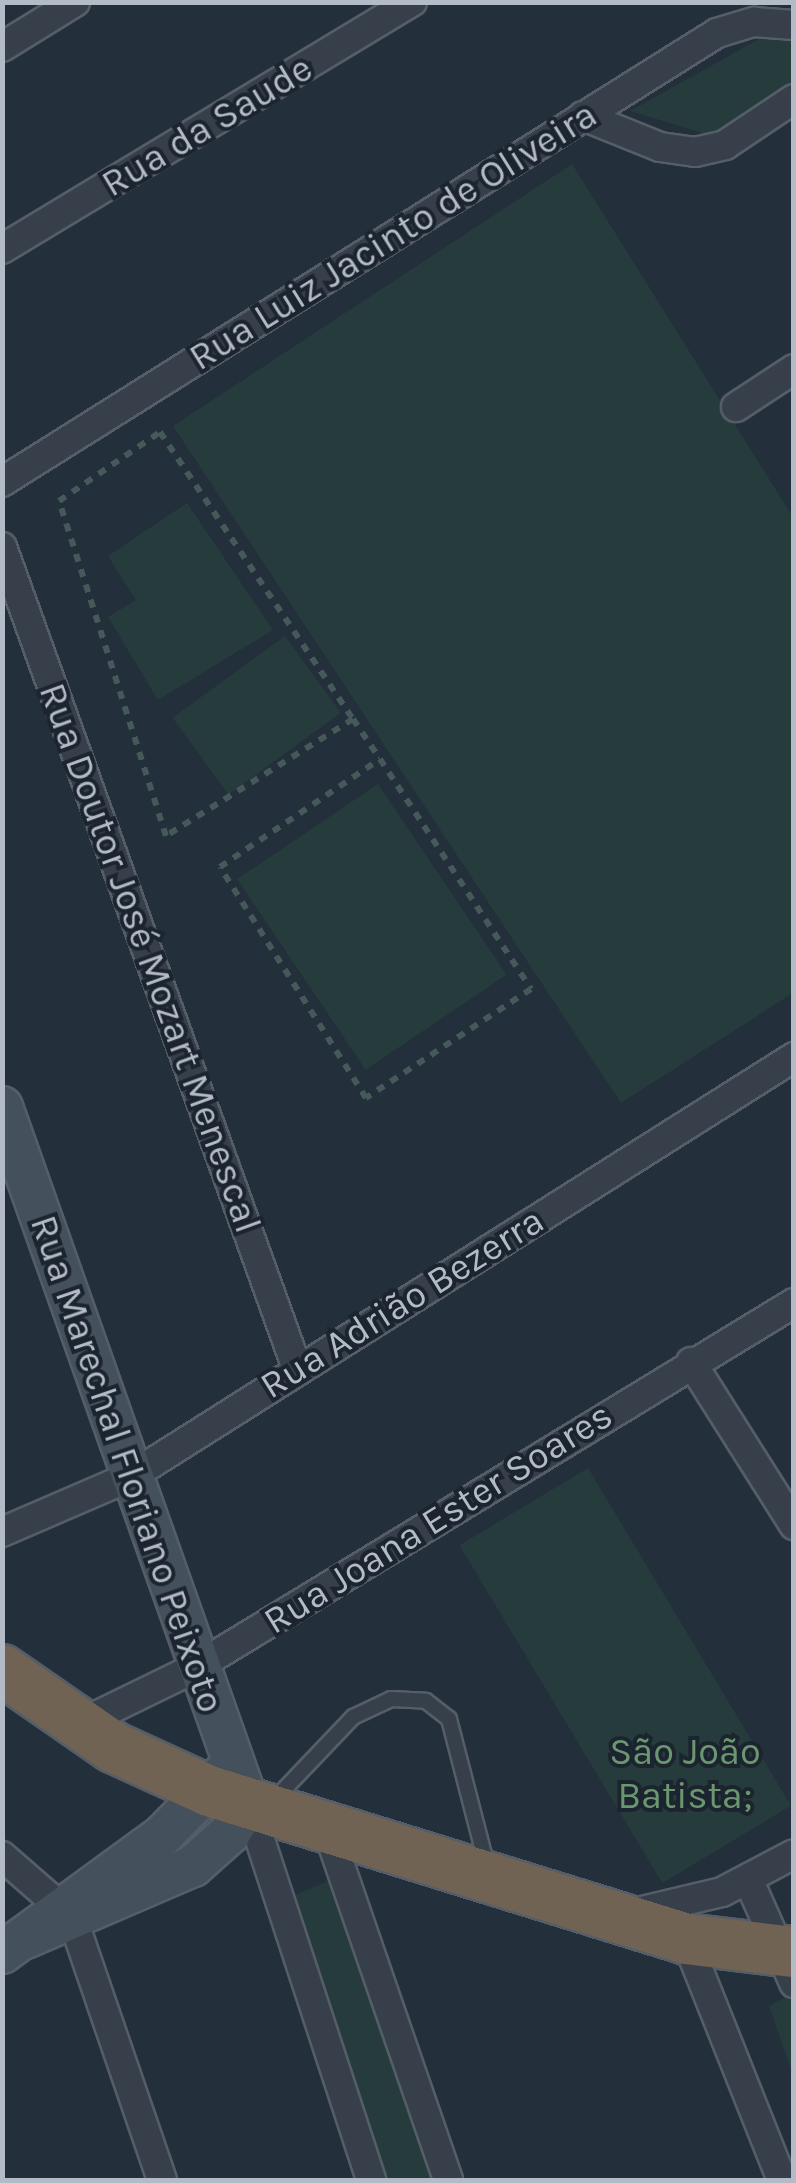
<!DOCTYPE html>
<html>
<head>
<meta charset="utf-8">
<style>
	body { margin:0 }
	#map { position:relative; width:796px; height:2183px; overflow:hidden; background:#232f3a; font-family:Karla,sans-serif }
	div>[style] { position:absolute }
	[style*='--x'] { left:calc(var(--x)*1px); top:calc(var(--y)*1px); width:calc(var(--w)*1px); rotate:calc(var(--a)*1deg) }
	.green>* { inset:0; background:#263c3c; transform-origin:0 0 }
	.path>* { height:6px; margin-top:-3px; transform-origin:0; background:repeating-linear-gradient(90deg,#45595a 0 8px,transparent 0 16px) }
	.roads { filter:drop-shadow(2px 0 #555e68) drop-shadow(-2px 0 #555e68) drop-shadow(0 2px #555e68) drop-shadow(0 -2px #555e68) }
	.lane>* { height:14px; margin:-7px; padding:0 7px; transform-origin:7px; border-radius:7px; background:#37404a }
	.street>* { height:28px; margin:-14px; padding:0 14px; transform-origin:14px; border-radius:14px; background:#37404a }
	.secondary>* { height:40px; margin:-20px; padding:0 20px; transform-origin:20px; border-radius:20px; background:#45505d }
	.highway>* { height:50px; margin:-25px; padding:0 25px; transform-origin:25px; border-radius:25px; background:#706354 }
	span { translate:-50% -50%; white-space:nowrap; text-align:center; line-height:1.15; -webkit-text-stroke:8px #1c252f; paint-order:stroke }
	.street-label { font-size:38px; color:#b2bbc6 }
	.park-label { font-size:38px; color:#6a9670 }
	.frame { position:absolute; inset:0; border:5px solid #b2bbc6; pointer-events:none }
</style>
</head>
<body>
<div id="map">
	<div class="green">
		<div style="clip-path:polygon(777px 29px,793px 31px,793px 104px,729px 141px,630px 111px)"></div>
		<div style="clip-path:polygon(572px 164px,793px 517px,793px 993px,621px 1103px,173px 426px)"></div>
		<div style="clip-path:polygon(187px 503px,273px 630px,158px 700px,108px 617px,136px 600px,108px 556px)"></div>
		<div style="left:285px;top:636px;width:95px;height:139px;rotate:54deg"></div>
		<div style="left:378px;top:784px;width:230px;height:170px;rotate:56deg"></div>
		<div style="left:588px;top:1468px;width:394px;height:150px;rotate:59deg"></div>
		<div style="clip-path:polygon(328px 1881px,433px 2180px,382px 2180px,288px 1898px)"></div>
		<div style="clip-path:polygon(789px 1995px,793px 2004px,793px 2075px,769px 2006px)"></div>
	</div>
	<div class="path">
		<div style="--x:160;--y:432;--w:346;--a:56.1"></div>
		<div style="--x:353;--y:719;--w:221;--a:148"></div>
		<div style="--x:166;--y:836;--w:352;--a:-107.7"></div>
		<div style="--x:59;--y:501;--w:122;--a:-34.3"></div>
		<div style="--x:353;--y:719;--w:48;--a:56"></div>
		<div style="--x:380;--y:759;--w:275;--a:56.7"></div>
		<div style="--x:531;--y:989;--w:198;--a:146.6"></div>
		<div style="--x:366;--y:1098;--w:273;--a:-122.3"></div>
		<div style="--x:220;--y:867;--w:193;--a:-34"></div>
	</div>
	<div class="roads">
		<div class="lane">
			<div style="--x:274;--y:1800;--w:115;--a:-46.4"></div>
			<div style="--x:353;--y:1717;--w:42;--a:-25.3"></div>
			<div style="--x:391;--y:1699;--w:35;--a:3"></div>
			<div style="--x:426;--y:1701;--w:29;--a:38"></div>
			<div style="--x:449;--y:1719;--w:152;--a:75.5"></div>
		</div>
		<div class="street">
			<div style="--x:2;--y:47;--w:86;--a:-31.7"></div>
			<div style="--x:583;--y:116;--w:83;--a:21.9"></div>
			<div style="--x:660;--y:147;--w:35;--a:8"></div>
			<div style="--x:695;--y:152;--w:31;--a:-13"></div>
			<div style="--x:725;--y:145;--w:83;--a:-33.7"></div>
			<div style="--x:2;--y:249;--w:479;--a:-31.1"></div>
			<div style="--x:736;--y:407;--w:69;--a:-33.2"></div>
			<div style="--x:2;--y:482;--w:844;--a:-32.13"></div>
			<div style="--x:717;--y:33;--w:39;--a:-17"></div>
			<div style="--x:754;--y:22;--w:40;--a:4.3"></div>
			<div style="--x:2;--y:547;--w:872;--a:70.24"></div>
			<div style="--x:691;--y:1362;--w:193;--a:57.7"></div>
			<div style="--x:2;--y:1532;--w:139;--a:-23.3"></div>
			<div style="--x:130;--y:1477;--w:786;--a:-32.31"></div>
			<div style="--x:78;--y:1725;--w:130;--a:-26"></div>
			<div style="--x:195;--y:1668;--w:701;--a:-31.36"></div>
			<div style="--x:248;--y:1803;--w:397;--a:71.9"></div>
			<div style="--x:326;--y:1825;--w:375;--a:71"></div>
			<div style="--x:2;--y:1856;--w:93;--a:41.1"></div>
			<div style="--x:72;--y:1917;--w:278;--a:71.1"></div>
			<div style="--x:748;--y:1879;--w:114;--a:66.1"></div>
			<div style="--x:633;--y:1913;--w:91;--a:-13.3"></div>
			<div style="--x:722;--y:1892;--w:81;--a:-27.8"></div>
			<div style="--x:686;--y:1939;--w:259;--a:68.3"></div>
		</div>
		<div class="secondary">
			<div style="--x:2;--y:1107;--w:738;--a:70.53"></div>
			<div style="--x:248;--y:1803;--w:35;--a:121"></div>
			<div style="--x:230;--y:1833;--w:50;--a:138.3"></div>
			<div style="--x:193;--y:1866;--w:182;--a:156.7"></div>
			<div style="--x:2;--y:1953;--w:198;--a:-36.2"></div>
			<div style="--x:162;--y:1836;--w:93;--a:-45.4"></div>
		</div>
		<div class="highway">
			<div style="--x:2;--y:1670;--w:135;--a:34.7"></div>
			<div style="--x:113;--y:1747;--w:106;--a:24.6"></div>
			<div style="--x:209;--y:1791;--w:499;--a:17.2"></div>
			<div style="--x:686;--y:1939;--w:109;--a:6.9"></div>
		</div>
	</div>
	<div class="street-label">
		<span style="left:207px;top:126px;rotate:-31deg">Rua da Saude</span>
		<span style="left:393px;top:236px;rotate:-32deg">Rua Luiz Jacinto de Oliveira</span>
		<span style="left:150px;top:958px;rotate:70deg">Rua Doutor José Mozart Menescal</span>
		<span style="left:402px;top:1303px;rotate:-32deg">Rua Adrião Bezerra</span>
		<span style="left:127px;top:1464px;rotate:71deg">Rua Marechal Floriano Peixoto</span>
		<span style="left:438px;top:1518px;rotate:-32deg">Rua Joana Ester Soares</span>
	</div>
	<div class="park-label">
		<span style="left:685px;top:1774px">São João<br>Batista;</span>
	</div>
	<div class="frame"></div>
</div>
</body>
</html>
